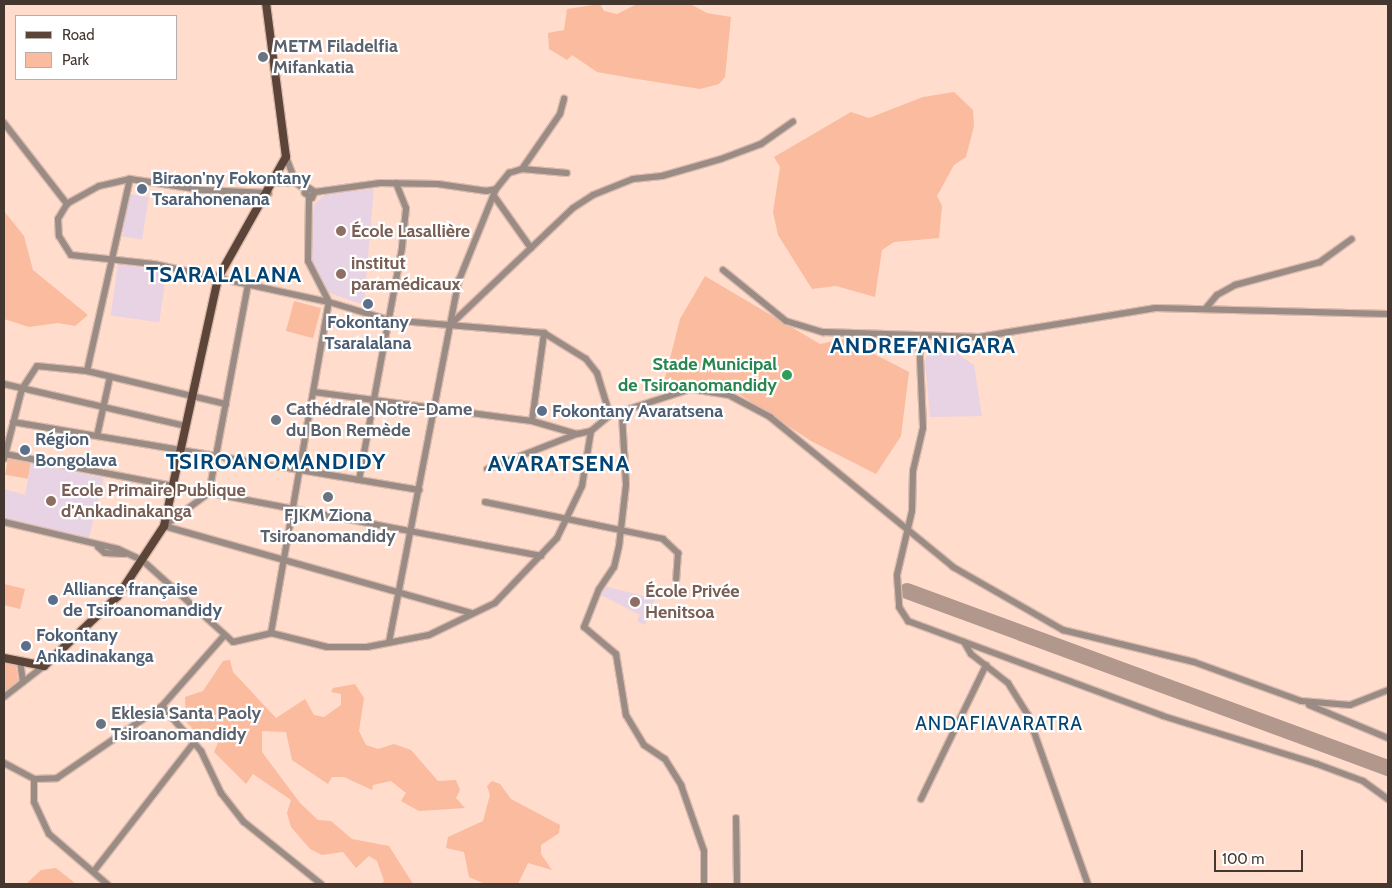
<!DOCTYPE html>
<html>
<head>
<meta charset="utf-8">
<style>
	body { margin:0 }
	#map { position:relative; width:1392px; height:888px; overflow:hidden; background:#ffdccc; font-family:Cabin,sans-serif }
	div>[style] { position:absolute }
	[style*='--x'] { left:calc(var(--x)*1px); top:calc(var(--y)*1px); width:calc(var(--w)*1px); rotate:calc(var(--a)*1deg) }
	.education>* { inset:0; background:#e7d3e3; transform-origin:0 0 }
	.green>* { inset:0; background:#fabb9f; transform-origin:0 0 }
	.taxiway>* { height:16px; margin:-8px; padding:0 8px; transform-origin:8px; border-radius:8px; background:#b2988c }
	.roads { filter:drop-shadow(1px 0 #dabbad) drop-shadow(-1px 0 #dabbad) drop-shadow(0 1px #dabbad) drop-shadow(0 -1px #dabbad) }
	.minor>* { height:6px; margin:-3px; padding:0 3px; transform-origin:3px; border-radius:3px; background:#9a8b84 }
	.major>* { height:8px; margin:-4px; padding:0 4px; transform-origin:4px; border-radius:4px; background:#5c4438 }
	.dots>* { width:14px; height:14px; translate:-50% -50%; box-sizing:border-box; border:2px solid #fff; border-radius:50% }
	span { translate:-50% -50%; white-space:nowrap; text-align:center; line-height:1.15; -webkit-text-stroke:4.5px #fff; paint-order:stroke }
	.worship-label { font-size:18px; color:#5b616d; font-weight:700 }
	.left { translate:0 -50%; text-align:left }
	.service-label { font-size:18px; color:#4e5e75; font-weight:700 }
	.education-label { font-size:18px; color:#785e54; font-weight:700 }
	.leisure-label { font-size:18px; color:#27864d; font-weight:700 }
	.right { translate:-100% -50%; text-align:right }
	.neighbourhood-label { font-size:19px; color:#044474; letter-spacing:1px }
	.district-label { font-size:22px; color:#044474; font-weight:700; letter-spacing:1px }
	.frame { position:absolute; inset:0; border:5px solid #443730; pointer-events:none }
	.legend { position:absolute; left:15px; top:15px; width:162px; height:65px; box-sizing:border-box; background:#fff; border:1px solid #b4afac; margin:0; padding:6px 9px; list-style:none; font-size:15px; color:#443730 }
	.legend li { display:flex; align-items:center; gap:10px; height:25px }
	.legend b { width:25px; border:1px solid #b4afac }
	.scale { position:absolute; left:1214px; top:850px; width:89px; height:22px; box-sizing:border-box; border:2px solid #443730; border-top:0; padding-left:6px; font-size:15px; line-height:18px; white-space:nowrap; color:#443730; -webkit-text-stroke:4px #fff; paint-order:stroke }
</style>
</head>
<body>
<div id="map">
	<div class="education">
		<div style="clip-path:polygon(374px 189px,368px 256px,364px 305px,327px 292px,310px 257px,314px 205px,325px 194px)"></div>
		<div style="left:129px;top:194px;width:20px;height:43px;rotate:9deg"></div>
		<div style="left:118px;top:264px;width:49px;height:52px;rotate:8deg"></div>
		<div style="clip-path:polygon(932px 346px,959px 347px,959px 355px,974px 365px,982px 416px,930px 417px,925px 360px)"></div>
		<div style="clip-path:polygon(31px 463px,104px 478px,88px 541px,4px 518px,4px 489px,25px 495px)"></div>
		<div style="clip-path:polygon(604px 586px,655px 599px,645px 625px,637px 621px,640px 615px,601px 595px)"></div>
	</div>
	<div class="green">
		<div style="clip-path:polygon(600px 4px,604px 11px,617px 14px,637px 4px,690px 4px,707px 13px,731px 17px,725px 77px,719px 84px,700px 89px,631px 78px,597px 72px,572px 55px,567px 60px,549px 49px,548px 33px,564px 30px,567px 9px)"></div>
		<div style="clip-path:polygon(954px 92px,973px 110px,974px 126px,966px 157px,954px 165px,937px 196px,942px 206px,939px 238px,894px 242px,882px 250px,875px 297px,836px 286px,812px 289px,778px 235px,773px 212px,780px 167px,774px 157px,851px 112px,869px 118px,923px 97px)"></div>
		<div style="clip-path:polygon(4px 211px,24px 236px,33px 270px,88px 315px,75px 326px,58px 323px,29px 327px,4px 319px)"></div>
		<div style="clip-path:polygon(705px 276px,820px 344px,845px 339px,909px 372px,901px 436px,876px 474px,811px 441px,733px 390px,694px 382px,663px 386px,680px 319px)"></div>
		<div style="left:294px;top:301px;width:28px;height:31px;rotate:15deg"></div>
		<div style="left:8px;top:459px;width:23px;height:16px;rotate:10deg"></div>
		<div style="clip-path:polygon(4px 584px,25px 589px,20px 609px,4px 605px)"></div>
		<div style="clip-path:polygon(230px 660px,233px 672px,276px 718px,305px 699px,314px 715px,324px 717px,341px 705px,341px 694px,331px 692px,333px 688px,355px 684px,364px 698px,359px 731px,366px 745px,378px 749px,394px 744px,411px 750px,438px 781px,456px 780px,460px 790px,456px 798px,465px 808px,419px 811px,401px 801px,406px 793px,391px 781px,373px 785px,372px 790px,344px 777px,332px 777px,328px 784px,292px 760px,286px 732px,262px 731px,262px 752px,300px 803px,318px 820px,331px 821px,352px 839px,389px 846px,413px 884px,381px 884px,384px 881px,377px 861px,369px 856px,356px 868px,343px 852px,322px 855px,310px 849px,291px 827px,287px 813px,291px 800px,253px 774px,246px 784px,214px 752px,220px 738px,215px 732px,196px 732px,186px 722px,185px 697px,203px 691px,223px 661px)"></div>
		<div style="clip-path:polygon(4px 662px,16px 665px,18px 681px,4px 692px)"></div>
		<div style="clip-path:polygon(492px 781px,500px 784px,511px 799px,560px 825px,559px 833px,541px 845px,541px 854px,552px 870px,528px 863px,518px 884px,485px 884px,469px 877px,464px 852px,446px 848px,448px 837px,483px 821px,490px 795px,487px 786px)"></div>
		<div style="clip-path:polygon(56px 868px,76px 884px,26px 884px,41px 870px)"></div>
	</div>
	<div class="taxiway">
		<div style="--x:907;--y:591;--w:513;--a:20.2"></div>
	</div>
	<div class="roads">
		<div class="minor">
			<div style="--x:4;--y:123;--w:103;--a:52.1"></div>
			<div style="--x:286;--y:157;--w:28;--a:69"></div>
			<div style="--x:296;--y:183;--w:12;--a:35"></div>
			<div style="--x:522;--y:169;--w:67;--a:-55.4"></div>
			<div style="--x:560;--y:114;--w:16;--a:-75"></div>
			<div style="--x:130;--y:179;--w:32;--a:167"></div>
			<div style="--x:99;--y:186;--w:37;--a:151"></div>
			<div style="--x:67;--y:204;--w:17;--a:121"></div>
			<div style="--x:58;--y:219;--w:17;--a:87"></div>
			<div style="--x:59;--y:236;--w:22;--a:58"></div>
			<div style="--x:71;--y:255;--w:83;--a:6.2"></div>
			<div style="--x:154;--y:264;--w:179;--a:12.3"></div>
			<div style="--x:329;--y:302;--w:63;--a:16.7"></div>
			<div style="--x:389;--y:320;--w:156;--a:4.8"></div>
			<div style="--x:544;--y:333;--w:49;--a:31.8"></div>
			<div style="--x:586;--y:359;--w:18;--a:52"></div>
			<div style="--x:597;--y:373;--w:44;--a:72.8"></div>
			<div style="--x:610;--y:415;--w:85;--a:-17.8"></div>
			<div style="--x:691;--y:389;--w:38;--a:9"></div>
			<div style="--x:729;--y:395;--w:47;--a:28.2"></div>
			<div style="--x:770;--y:417;--w:237;--a:39.3"></div>
			<div style="--x:953;--y:567;--w:127;--a:29.8"></div>
			<div style="--x:1063;--y:630;--w:135;--a:13.7"></div>
			<div style="--x:1194;--y:662;--w:114;--a:20"></div>
			<div style="--x:1301;--y:701;--w:49;--a:4.7"></div>
			<div style="--x:1350;--y:705;--w:41;--a:-21.5"></div>
			<div style="--x:275;--y:183;--w:21;--a:0"></div>
			<div style="--x:315;--y:192;--w:7;--a:117"></div>
			<div style="--x:312;--y:198;--w:9;--a:-144"></div>
			<div style="--x:305;--y:193;--w:6;--a:-51"></div>
			<div style="--x:309;--y:188;--w:7;--a:34"></div>
			<div style="--x:315;--y:192;--w:66;--a:-7.9"></div>
			<div style="--x:380;--y:183;--w:58;--a:1"></div>
			<div style="--x:438;--y:184;--w:49;--a:8.3"></div>
			<div style="--x:486;--y:191;--w:10;--a:-11"></div>
			<div style="--x:496;--y:189;--w:21;--a:-51"></div>
			<div style="--x:509;--y:173;--w:14;--a:-17"></div>
			<div style="--x:522;--y:169;--w:45;--a:5.1"></div>
			<div style="--x:494;--y:196;--w:64;--a:54.6"></div>
			<div style="--x:723;--y:270;--w:81;--a:39"></div>
			<div style="--x:786;--y:321;--w:39;--a:17"></div>
			<div style="--x:823;--y:332;--w:156;--a:1.8"></div>
			<div style="--x:979;--y:337;--w:179;--a:-9.3"></div>
			<div style="--x:1156;--y:308;--w:232;--a:1.5"></div>
			<div style="--x:1206;--y:308;--w:17;--a:-50"></div>
			<div style="--x:1217;--y:295;--w:21;--a:-29"></div>
			<div style="--x:1235;--y:285;--w:88;--a:-15.1"></div>
			<div style="--x:1320;--y:262;--w:39;--a:-36"></div>
			<div style="--x:449;--y:326;--w:171;--a:-43.6"></div>
			<div style="--x:573;--y:208;--w:24;--a:-33"></div>
			<div style="--x:593;--y:195;--w:43;--a:-21.8"></div>
			<div style="--x:633;--y:179;--w:29;--a:-6"></div>
			<div style="--x:662;--y:176;--w:61;--a:-16.1"></div>
			<div style="--x:721;--y:159;--w:43;--a:-20.6"></div>
			<div style="--x:761;--y:144;--w:39;--a:-35"></div>
			<div style="--x:919;--y:335;--w:93;--a:87.5"></div>
			<div style="--x:923;--y:428;--w:44;--a:103.1"></div>
			<div style="--x:913;--y:471;--w:40;--a:91.4"></div>
			<div style="--x:912;--y:511;--w:66;--a:103.2"></div>
			<div style="--x:897;--y:575;--w:32;--a:86"></div>
			<div style="--x:899;--y:607;--w:17;--a:57"></div>
			<div style="--x:908;--y:621;--w:272;--a:20.4"></div>
			<div style="--x:1163;--y:716;--w:161;--a:17.3"></div>
			<div style="--x:1317;--y:764;--w:49;--a:20.3"></div>
			<div style="--x:1363;--y:781;--w:31;--a:36"></div>
			<div style="--x:87;--y:371;--w:197;--a:-77.4"></div>
			<div style="--x:130;--y:179;--w:73;--a:8.7"></div>
			<div style="--x:202;--y:190;--w:67;--a:2.6"></div>
			<div style="--x:4;--y:384;--w:187;--a:13"></div>
			<div style="--x:314;--y:392;--w:220;--a:7.6"></div>
			<div style="--x:532;--y:421;--w:47;--a:16.1"></div>
			<div style="--x:577;--y:434;--w:14;--a:-12"></div>
			<div style="--x:622;--y:415;--w:70;--a:86.7"></div>
			<div style="--x:626;--y:485;--w:61;--a:96.5"></div>
			<div style="--x:619;--y:546;--w:22;--a:103"></div>
			<div style="--x:614;--y:567;--w:27;--a:124"></div>
			<div style="--x:599;--y:589;--w:41;--a:111.5"></div>
			<div style="--x:584;--y:627;--w:42;--a:40.2"></div>
			<div style="--x:616;--y:654;--w:62;--a:80.7"></div>
			<div style="--x:626;--y:715;--w:35;--a:59"></div>
			<div style="--x:644;--y:745;--w:25;--a:34"></div>
			<div style="--x:665;--y:759;--w:31;--a:58"></div>
			<div style="--x:681;--y:785;--w:70;--a:70.8"></div>
			<div style="--x:704;--y:851;--w:33;--a:90"></div>
			<div style="--x:532;--y:421;--w:89;--a:-82.2"></div>
			<div style="--x:13;--y:422;--w:412;--a:9.5"></div>
			<div style="--x:97;--y:436;--w:60;--a:-77.6"></div>
			<div style="--x:5;--y:454;--w:546;--a:10.77"></div>
			<div style="--x:4;--y:459;--w:72;--a:-75.6"></div>
			<div style="--x:22;--y:389;--w:27;--a:-57"></div>
			<div style="--x:37;--y:366;--w:50;--a:5.7"></div>
			<div style="--x:87;--y:371;--w:143;--a:13.4"></div>
			<div style="--x:487;--y:469;--w:97;--a:-21.3"></div>
			<div style="--x:359;--y:480;--w:237;--a:-79.5"></div>
			<div style="--x:402;--y:247;--w:39;--a:-84"></div>
			<div style="--x:406;--y:208;--w:27;--a:-112"></div>
			<div style="--x:485;--y:502;--w:182;--a:11.7"></div>
			<div style="--x:663;--y:539;--w:21;--a:43"></div>
			<div style="--x:678;--y:553;--w:26;--a:94"></div>
			<div style="--x:4;--y:522;--w:117;--a:13.3"></div>
			<div style="--x:118;--y:549;--w:26;--a:25"></div>
			<div style="--x:142;--y:560;--w:122;--a:42"></div>
			<div style="--x:233;--y:642;--w:39;--a:-13"></div>
			<div style="--x:271;--y:633;--w:336;--a:-80.1"></div>
			<div style="--x:329;--y:302;--w:46;--a:-117.1"></div>
			<div style="--x:308;--y:261;--w:63;--a:-89.1"></div>
			<div style="--x:164;--y:526;--w:319;--a:15.8"></div>
			<div style="--x:164;--y:526;--w:56;--a:-36.3"></div>
			<div style="--x:209;--y:493;--w:212;--a:-79.4"></div>
			<div style="--x:98;--y:547;--w:9;--a:41"></div>
			<div style="--x:105;--y:553;--w:19;--a:3"></div>
			<div style="--x:271;--y:633;--w:58;--a:14"></div>
			<div style="--x:327;--y:647;--w:40;--a:0"></div>
			<div style="--x:367;--y:647;--w:63;--a:-11"></div>
			<div style="--x:429;--y:635;--w:73;--a:-25.9"></div>
			<div style="--x:495;--y:603;--w:90;--a:-46.4"></div>
			<div style="--x:557;--y:538;--w:58;--a:-64.3"></div>
			<div style="--x:582;--y:486;--w:56;--a:-80.7"></div>
			<div style="--x:591;--y:431;--w:25;--a:-40"></div>
			<div style="--x:389;--y:642;--w:369;--a:-79.1"></div>
			<div style="--x:459;--y:280;--w:98;--a:-67.9"></div>
			<div style="--x:964;--y:642;--w:14;--a:60"></div>
			<div style="--x:971;--y:654;--w:47;--a:38.1"></div>
			<div style="--x:1008;--y:683;--w:38;--a:58"></div>
			<div style="--x:1028;--y:715;--w:179;--a:70.5"></div>
			<div style="--x:20;--y:661;--w:21;--a:82"></div>
			<div style="--x:4;--y:697;--w:51;--a:-37.8"></div>
			<div style="--x:1309;--y:705;--w:86;--a:22.7"></div>
			<div style="--x:162;--y:706;--w:60;--a:49.1"></div>
			<div style="--x:201;--y:751;--w:47;--a:64.5"></div>
			<div style="--x:221;--y:793;--w:37;--a:52"></div>
			<div style="--x:244;--y:822;--w:99;--a:38.8"></div>
			<div style="--x:4;--y:763;--w:34;--a:28"></div>
			<div style="--x:34;--y:779;--w:23;--a:-2"></div>
			<div style="--x:57;--y:778;--w:127;--a:-34.4"></div>
			<div style="--x:162;--y:706;--w:94;--a:-48.5"></div>
			<div style="--x:34;--y:779;--w:23;--a:90"></div>
			<div style="--x:34;--y:802;--w:35;--a:65"></div>
			<div style="--x:49;--y:834;--w:77;--a:40.8"></div>
			<div style="--x:921;--y:799;--w:149;--a:-64.1"></div>
			<div style="--x:736;--y:818;--w:66;--a:89.1"></div>
			<div style="--x:94;--y:871;--w:160;--a:-52.1"></div>
		</div>
		<div class="major">
			<div style="--x:4;--y:658;--w:41;--a:11.3"></div>
			<div style="--x:44;--y:666;--w:102;--a:-43.4"></div>
			<div style="--x:118;--y:596;--w:84;--a:-56.7"></div>
			<div style="--x:164;--y:526;--w:254;--a:-77.7"></div>
			<div style="--x:218;--y:278;--w:139;--a:-60.7"></div>
			<div style="--x:286;--y:157;--w:154;--a:-97.4"></div>
		</div>
	</div>
	<div class="dots">
		<div style="left:263px;top:57px;background:#6b7280"></div>
		<div style="left:142px;top:189px;background:#5c6f8a"></div>
		<div style="left:341px;top:231px;background:#8d6e63"></div>
		<div style="left:341px;top:274px;background:#8d6e63"></div>
		<div style="left:368px;top:304px;background:#5c6f8a"></div>
		<div style="left:787px;top:375px;background:#2e9e5b"></div>
		<div style="left:542px;top:411px;background:#5c6f8a"></div>
		<div style="left:276px;top:420px;background:#6b7280"></div>
		<div style="left:25px;top:450px;background:#5c6f8a"></div>
		<div style="left:328px;top:497px;background:#6b7280"></div>
		<div style="left:51px;top:501px;background:#8d6e63"></div>
		<div style="left:53px;top:600px;background:#5c6f8a"></div>
		<div style="left:635px;top:602px;background:#8d6e63"></div>
		<div style="left:26px;top:646px;background:#5c6f8a"></div>
		<div style="left:101px;top:724px;background:#6b7280"></div>
	</div>
	<div class="worship-label">
		<span class="left" style="left:273px;top:57px">METM Filadelfia<br>Mifankatia</span>
		<span class="left" style="left:286px;top:420px">Cathédrale Notre-Dame<br>du Bon Remède</span>
		<span style="left:328px;top:526px">FJKM Ziona<br>Tsiroanomandidy</span>
		<span class="left" style="left:111px;top:724px">Eklesia Santa Paoly<br>Tsiroanomandidy</span>
	</div>
	<div class="service-label">
		<span class="left" style="left:152px;top:189px">Biraon'ny Fokontany<br>Tsarahonenana</span>
		<span style="left:368px;top:333px">Fokontany<br>Tsaralalana</span>
		<span class="left" style="left:552px;top:411px">Fokontany Avaratsena</span>
		<span class="left" style="left:35px;top:450px">Région<br>Bongolava</span>
		<span class="left" style="left:63px;top:600px">Alliance française<br>de Tsiroanomandidy</span>
		<span class="left" style="left:36px;top:646px">Fokontany<br>Ankadinakanga</span>
	</div>
	<div class="education-label">
		<span class="left" style="left:351px;top:231px">École Lasallière</span>
		<span class="left" style="left:351px;top:274px">institut<br>paramédicaux</span>
		<span class="left" style="left:61px;top:501px">Ecole Primaire Publique<br>d'Ankadinakanga</span>
		<span class="left" style="left:645px;top:602px">École Privée<br>Henitsoa</span>
	</div>
	<div class="leisure-label">
		<span class="right" style="left:777px;top:375px">Stade Municipal<br>de Tsiroanomandidy</span>
	</div>
	<div class="neighbourhood-label">
		<span style="left:999px;top:724px">ANDAFIAVARATRA</span>
	</div>
	<div class="district-label">
		<span style="left:224px;top:275px">TSARALALANA</span>
		<span style="left:923px;top:346px">ANDREFANIGARA</span>
		<span style="left:276px;top:462px">TSIROANOMANDIDY</span>
		<span style="left:559px;top:464px">AVARATSENA</span>
	</div>
	<div class="frame"></div>
	<ul class="legend">
	<li><b style="height:6px;background:#5c4438"></b>Road</li>
	<li><b style="height:14px;background:#fabb9f"></b>Park</li>
	</ul>
	<div class="scale">100 m</div>
</div>
</body>
</html>
